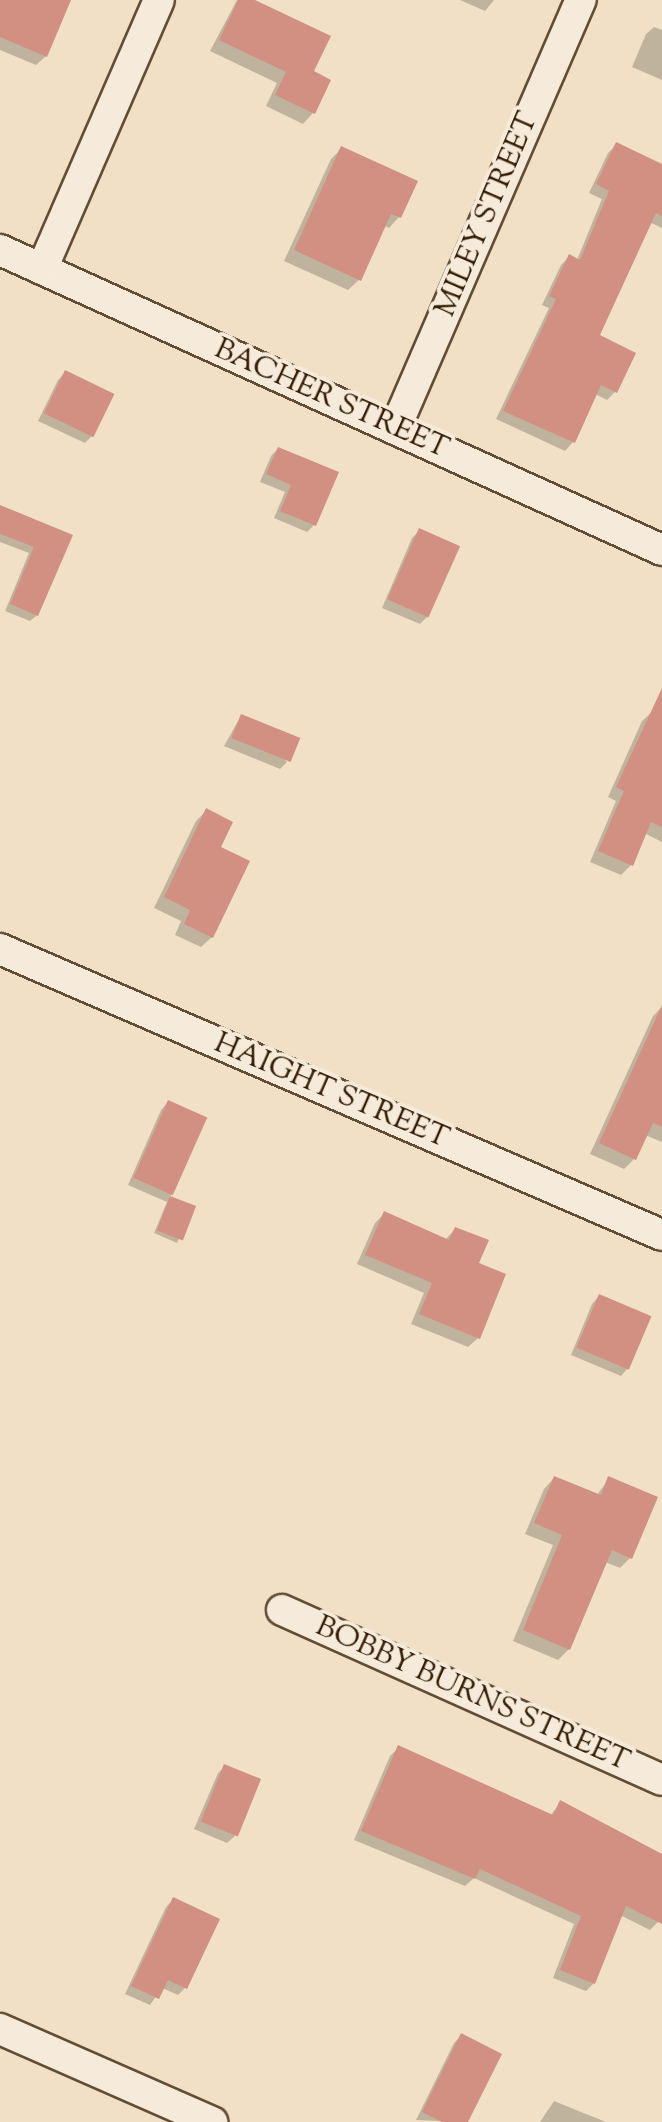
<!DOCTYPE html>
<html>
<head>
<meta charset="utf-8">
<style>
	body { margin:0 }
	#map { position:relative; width:662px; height:2122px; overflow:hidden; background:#f1e0c6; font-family:"Sorts Mill Goudy",serif }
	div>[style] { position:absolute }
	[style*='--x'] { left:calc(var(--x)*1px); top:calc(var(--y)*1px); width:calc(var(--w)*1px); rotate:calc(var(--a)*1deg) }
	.shadow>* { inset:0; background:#0003 }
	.building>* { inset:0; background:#d19081; transform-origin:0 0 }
	.roads { filter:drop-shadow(2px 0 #624d34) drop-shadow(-2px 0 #624d34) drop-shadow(0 2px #624d34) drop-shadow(0 -2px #624d34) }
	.minor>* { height:30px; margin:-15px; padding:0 15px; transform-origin:15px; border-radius:15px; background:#f6ebda }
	span { translate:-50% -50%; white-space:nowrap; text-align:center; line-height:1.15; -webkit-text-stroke:8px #f6ebda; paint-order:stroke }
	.street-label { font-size:30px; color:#321c03 }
</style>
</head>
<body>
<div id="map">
	<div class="shadow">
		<div style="clip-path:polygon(0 0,70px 0,46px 56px,36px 65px,0 50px)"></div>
		<div style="clip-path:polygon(237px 0,251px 0,311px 72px,313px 113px,303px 124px,266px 106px,277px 83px,210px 51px)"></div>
		<div style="clip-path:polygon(460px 0,494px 0,485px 11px)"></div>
		<div style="clip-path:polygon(654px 27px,662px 30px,662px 80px,632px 67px,646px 34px)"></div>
		<div style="clip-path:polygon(617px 144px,662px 166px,662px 228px,649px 222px,597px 336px,615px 392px,607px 400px,595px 394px,573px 442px,565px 451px,496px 419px,549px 308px,542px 305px,561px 265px,569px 257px,577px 260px,602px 199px,589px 193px,608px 153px)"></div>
		<div style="clip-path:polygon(342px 148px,399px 217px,389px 228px,383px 225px,359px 280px,348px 290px,284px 261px,331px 159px)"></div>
		<div style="clip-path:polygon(65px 373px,92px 436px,85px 443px,38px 421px,58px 380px)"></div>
		<div style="clip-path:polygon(278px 449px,314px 525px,307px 532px,274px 518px,285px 492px,260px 482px,271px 456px)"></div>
		<div style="clip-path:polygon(0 512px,70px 536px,37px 615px,30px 621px,5px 611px,29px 553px,0 542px)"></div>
		<div style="clip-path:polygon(420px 530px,427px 617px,420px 624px,382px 608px,412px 538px)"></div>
		<div style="clip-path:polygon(653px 711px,662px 716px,662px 842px,644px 833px,631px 865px,621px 875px,590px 862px,616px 801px,608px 797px,642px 721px)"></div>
		<div style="clip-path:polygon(241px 716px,287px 762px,280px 769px,224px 746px)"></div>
		<div style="clip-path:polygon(206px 811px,218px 848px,212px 937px,201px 947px,175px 935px,181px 921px,154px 908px,196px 821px)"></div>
		<div style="clip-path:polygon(662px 1007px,662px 1142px,645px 1135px,634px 1159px,624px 1169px,590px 1154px,653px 1016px)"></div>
		<div style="clip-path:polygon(168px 1102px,172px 1194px,169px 1197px,193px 1207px,177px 1243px,154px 1233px,167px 1202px,128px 1185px,161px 1110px)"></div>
		<div style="clip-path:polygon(384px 1214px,445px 1240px,455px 1229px,477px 1264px,478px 1338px,468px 1347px,411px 1324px,424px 1293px,357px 1264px,375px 1223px)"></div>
		<div style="clip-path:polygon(599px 1296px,628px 1368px,621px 1376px,571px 1355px,592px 1304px)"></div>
		<div style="clip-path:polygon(554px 1478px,596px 1496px,609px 1479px,631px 1557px,620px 1568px,605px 1562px,569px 1649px,558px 1660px,513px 1641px,553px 1545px,525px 1534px,544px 1489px)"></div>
		<div style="clip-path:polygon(398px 1748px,550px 1816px,560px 1803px,662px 1856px,662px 1914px,658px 1922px,650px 1930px,620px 1915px,594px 1983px,586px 1991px,553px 1978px,574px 1924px,474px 1878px,465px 1886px,354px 1840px,390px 1756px)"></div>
		<div style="clip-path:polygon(225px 1766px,235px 1836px,227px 1843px,194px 1829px,218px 1773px)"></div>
		<div style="clip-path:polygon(173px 1900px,185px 1988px,178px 1995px,162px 1988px,150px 2005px,125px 1994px,166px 1907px)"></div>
		<div style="clip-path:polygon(461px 2036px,465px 2122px,416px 2120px,454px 2043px)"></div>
		<div style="clip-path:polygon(554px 2101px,606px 2122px,540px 2122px)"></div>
	</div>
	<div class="building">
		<div style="clip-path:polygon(0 0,71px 0,47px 57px,0 37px)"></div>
		<div style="clip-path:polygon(238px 0,255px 0,331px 36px,314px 71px,331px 80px,315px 114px,275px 95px,286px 72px,219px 40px)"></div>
		<div style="clip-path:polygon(616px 142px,662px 164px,662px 216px,656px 213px,600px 335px,636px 353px,617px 393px,601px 385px,575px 443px,503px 411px,556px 299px,549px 296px,569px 254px,580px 260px,609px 191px,596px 184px)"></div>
		<div style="clip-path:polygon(341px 146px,418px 181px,401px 218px,391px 214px,361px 281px,294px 250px)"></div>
		<div style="left:65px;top:370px;width:55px;height:48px;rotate:26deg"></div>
		<div style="clip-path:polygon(278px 447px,339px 472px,316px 526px,280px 511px,291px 485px,266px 474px)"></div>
		<div style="clip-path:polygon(0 505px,73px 535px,38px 616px,10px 604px,34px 547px,0 534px)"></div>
		<div style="left:419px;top:528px;width:45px;height:78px;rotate:24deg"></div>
		<div style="clip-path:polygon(662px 688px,662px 827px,651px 822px,633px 866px,598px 851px,624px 791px,616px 787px)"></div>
		<div style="left:241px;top:714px;width:64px;height:26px;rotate:22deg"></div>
		<div style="clip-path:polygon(206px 808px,233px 822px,221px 847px,250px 861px,213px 938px,184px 924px,190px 910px,164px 897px)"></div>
		<div style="clip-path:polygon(662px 1005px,662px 1127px,653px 1123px,636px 1160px,599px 1143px)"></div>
		<div style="left:168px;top:1100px;width:43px;height:85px;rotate:24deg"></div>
		<div style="left:170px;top:1196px;width:28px;height:37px;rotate:21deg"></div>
		<div style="clip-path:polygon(384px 1211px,449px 1240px,455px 1227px,489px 1240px,479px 1263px,506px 1274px,480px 1339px,419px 1314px,432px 1283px,365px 1255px)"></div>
		<div style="left:599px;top:1294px;width:57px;height:58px;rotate:23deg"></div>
		<div style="clip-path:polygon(554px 1476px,601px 1495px,608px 1476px,658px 1497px,632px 1559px,612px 1550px,570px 1650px,523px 1630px,562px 1535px,534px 1523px)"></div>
		<div style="clip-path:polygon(398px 1745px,553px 1815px,560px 1800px,662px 1854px,662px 1924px,626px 1906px,595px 1984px,560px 1970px,581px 1916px,480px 1869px,475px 1879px,361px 1831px)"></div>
		<div style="left:224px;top:1764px;width:40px;height:62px;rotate:22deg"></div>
		<div style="clip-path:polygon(173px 1897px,220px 1919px,187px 1989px,168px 1980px,159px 1999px,131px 1986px)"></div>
		<div style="clip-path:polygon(461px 2033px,502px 2054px,468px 2122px,442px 2122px,422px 2112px)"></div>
	</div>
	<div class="roads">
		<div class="minor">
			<div style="--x:0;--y:250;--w:727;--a:24.38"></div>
			<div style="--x:42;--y:269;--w:293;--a:-66.5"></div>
			<div style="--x:395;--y:429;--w:468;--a:-66.6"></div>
			<div style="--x:0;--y:949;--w:721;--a:23.37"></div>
			<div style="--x:282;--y:1610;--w:416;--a:24.1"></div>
			<div style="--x:0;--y:2029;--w:232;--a:23.7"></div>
		</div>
	</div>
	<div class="street-label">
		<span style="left:488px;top:215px;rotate:-67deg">MILEY STREET</span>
		<span style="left:331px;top:400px;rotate:24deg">BACHER STREET</span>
		<span style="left:331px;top:1092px;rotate:23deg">HAIGHT STREET</span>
		<span style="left:472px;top:1695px;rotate:24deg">BOBBY BURNS STREET</span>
	</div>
</div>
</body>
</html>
